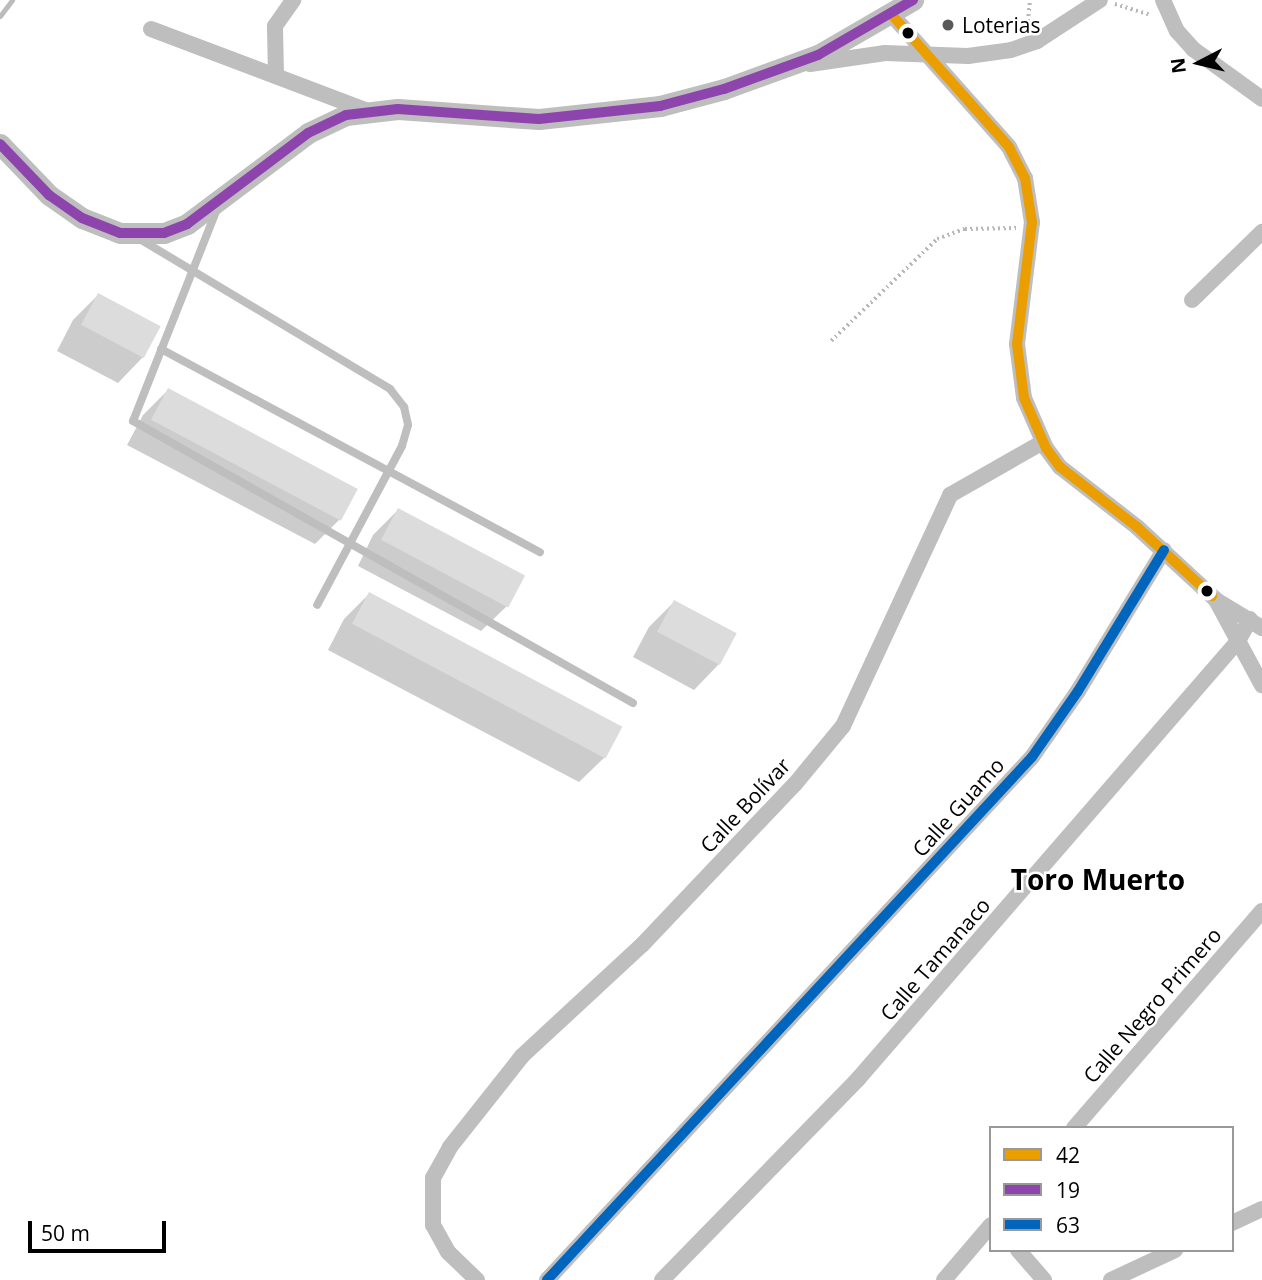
<!DOCTYPE html>
<html>
<head>
<meta charset="utf-8">
<style>
	body { margin:0 }
	#map { position:relative; width:1262px; height:1280px; overflow:hidden; background:#fff; font-family:"Open Sans",sans-serif }
	div>[style] { position:absolute }
	[style*='--x'] { left:calc(var(--x)*1px); top:calc(var(--y)*1px); width:calc(var(--w)*1px); rotate:calc(var(--a)*1deg) }
	.shadow>* { inset:0; background:#0003 }
	.stream>* { height:5px; margin:-2.5px; padding:0 2.5px; transform-origin:2.5px; border-radius:2.5px; background:#bcbcbc }
	.building>* { inset:0; background:#dcdcdc; transform-origin:0 0 }
	.path>* { height:3.5px; margin-top:-1.75px; transform-origin:0; background:repeating-linear-gradient(90deg,#b8b8b8 0 2px,transparent 0 5.5px) }
	.service>* { height:8px; margin:-4px; padding:0 4px; transform-origin:4px; border-radius:4px; background:#bebebe }
	.minor>* { height:16px; margin:-8px; padding:0 8px; transform-origin:8px; border-radius:8px; background:#bebebe }
	.tertiary>* { height:21px; margin:-10.5px; padding:0 10.5px; transform-origin:10.5px; border-radius:10.5px; background:#bebebe }
	.bus-1>* { height:10px; margin:-5px; padding:0 5px; transform-origin:5px; border-radius:5px; background:#eb9e00 }
	.bus-2>* { height:10px; margin:-5px; padding:0 5px; transform-origin:5px; border-radius:5px; background:#8e44ad }
	.bus-3>* { height:10px; margin:-5px; padding:0 5px; transform-origin:5px; border-radius:5px; background:#0065bd }
	.dots>* { width:19px; height:19px; translate:-50% -50%; box-sizing:border-box; border:4px solid #fff; border-radius:50% }
	span { translate:-50% -50%; white-space:nowrap; text-align:center; line-height:1.15; -webkit-text-stroke:5px #fff; paint-order:stroke }
	.poi-label { font-size:21px; color:#000 }
	.left { translate:0 -50%; text-align:left }
	.street-label { font-size:21px; color:#000 }
	.district-label { font-size:28px; color:#000; font-weight:700 }
	.legend { position:absolute; left:989px; top:1126px; width:245px; height:126px; box-sizing:border-box; background:#fff; border:2px solid #999; margin:0; padding:9px 12px; list-style:none; font-size:21px; color:#000 }
	.legend li { display:flex; align-items:center; gap:14px; height:35px }
	.legend b { width:35px; border:2px solid #999 }
	.north { position:absolute; left:1164px; top:28px; width:70px; height:70px; -webkit-text-stroke:5px #fff; paint-order:stroke; rotate:263deg; font-size:19px; font-weight:700; line-height:28px; text-align:center; color:#000 }
	.north::after { content:''; display:block; margin:auto; width:24px; height:32px; background:#000; clip-path:polygon(50% 0,100% 100%,50% 72%,0 100%) }
	.scale { position:absolute; left:28px; top:1221px; width:138px; height:32px; box-sizing:border-box; border:4px solid #000; border-top:0; padding-left:9px; font-size:21px; line-height:24px; white-space:nowrap; color:#000; -webkit-text-stroke:5px #fff; paint-order:stroke }
</style>
</head>
<body>
<div id="map">
	<div class="shadow">
		<div style="clip-path:polygon(98px 295px,143px 357px,118px 383px,57px 351px,73px 320px)"></div>
		<div style="clip-path:polygon(168px 390px,340px 519px,315px 544px,127px 445px,143px 415px)"></div>
		<div style="clip-path:polygon(398px 510px,507px 606px,481px 631px,358px 566px,373px 535px)"></div>
		<div style="clip-path:polygon(369px 594px,605px 757px,579px 782px,328px 650px,344px 619px)"></div>
		<div style="clip-path:polygon(674px 602px,735px 634px,719px 664px,694px 690px,633px 657px,649px 627px)"></div>
	</div>
	<div class="stream">
		<div style="--x:0;--y:16;--w:20;--a:-53"></div>
	</div>
	<div class="building">
		<div style="left:98px;top:293px;width:71px;height:36px;rotate:28deg"></div>
		<div style="left:168px;top:388px;width:215px;height:36px;rotate:28deg"></div>
		<div style="left:398px;top:508px;width:144px;height:36px;rotate:28deg"></div>
		<div style="left:369px;top:592px;width:287px;height:36px;rotate:28deg"></div>
		<div style="left:674px;top:600px;width:71px;height:36px;rotate:28deg"></div>
	</div>
	<div class="path">
		<div style="--x:1115;--y:4;--w:38;--a:17"></div>
		<div style="--x:1027;--y:27;--w:27;--a:-84"></div>
		<div style="--x:831;--y:341;--w:147;--a:-43.9"></div>
		<div style="--x:937;--y:239;--w:30;--a:-20"></div>
		<div style="--x:965;--y:229;--w:51;--a:-1.1"></div>
	</div>
	<div class="service">
		<div style="--x:217;--y:209;--w:228;--a:111.6"></div>
		<div style="--x:133;--y:421;--w:574;--a:29.42"></div>
		<div style="--x:138;--y:238;--w:294;--a:30.9"></div>
		<div style="--x:390;--y:389;--w:23;--a:52"></div>
		<div style="--x:404;--y:407;--w:18;--a:77"></div>
		<div style="--x:408;--y:425;--w:22;--a:106"></div>
		<div style="--x:402;--y:446;--w:180;--a:118.1"></div>
		<div style="--x:161;--y:349;--w:430;--a:28.2"></div>
	</div>
	<div class="minor">
		<div style="--x:1163;--y:0;--w:34;--a:66"></div>
		<div style="--x:1177;--y:31;--w:24;--a:48"></div>
		<div style="--x:1193;--y:49;--w:85;--a:35.9"></div>
		<div style="--x:892;--y:15;--w:176;--a:48.4"></div>
		<div style="--x:1009;--y:147;--w:35;--a:63"></div>
		<div style="--x:1025;--y:178;--w:45;--a:81"></div>
		<div style="--x:1032;--y:222;--w:123;--a:97"></div>
		<div style="--x:1017;--y:344;--w:54;--a:82.6"></div>
		<div style="--x:1024;--y:398;--w:55;--a:66.3"></div>
		<div style="--x:1046;--y:448;--w:24;--a:54"></div>
		<div style="--x:1060;--y:467;--w:98;--a:37.9"></div>
		<div style="--x:1137;--y:527;--w:108;--a:42.7"></div>
		<div style="--x:1216;--y:600;--w:97;--a:61.6"></div>
		<div style="--x:151;--y:29;--w:229;--a:20.7"></div>
		<div style="--x:810;--y:64;--w:76;--a:-8.3"></div>
		<div style="--x:885;--y:53;--w:83;--a:2.1"></div>
		<div style="--x:968;--y:56;--w:43;--a:-7.9"></div>
		<div style="--x:1011;--y:50;--w:28;--a:-19"></div>
		<div style="--x:1037;--y:41;--w:75;--a:-33.1"></div>
		<div style="--x:276;--y:75;--w:49;--a:-91.2"></div>
		<div style="--x:275;--y:26;--w:32;--a:-55"></div>
		<div style="--x:1192;--y:300;--w:98;--a:-44.2"></div>
		<div style="--x:1216;--y:600;--w:54;--a:31.3"></div>
		<div style="--x:1074;--y:1128;--w:287;--a:-49.1"></div>
		<div style="--x:1232;--y:1223;--w:33;--a:-25"></div>
		<div style="--x:1018;--y:1250;--w:40;--a:49"></div>
		<div style="--x:477;--y:1280;--w:40;--a:-136"></div>
		<div style="--x:448;--y:1252;--w:31;--a:-119"></div>
		<div style="--x:433;--y:1225;--w:47;--a:-90"></div>
		<div style="--x:433;--y:1178;--w:35;--a:-61"></div>
		<div style="--x:450;--y:1147;--w:116;--a:-51.6"></div>
		<div style="--x:522;--y:1056;--w:163;--a:-42.8"></div>
		<div style="--x:642;--y:945;--w:222;--a:-46.5"></div>
		<div style="--x:795;--y:784;--w:75;--a:-50.4"></div>
		<div style="--x:843;--y:726;--w:255;--a:-65.1"></div>
		<div style="--x:950;--y:495;--w:107;--a:-29.7"></div>
		<div style="--x:547;--y:1280;--w:713;--a:-47.16"></div>
		<div style="--x:1032;--y:757;--w:80;--a:-55.1"></div>
		<div style="--x:1078;--y:691;--w:165;--a:-58.6"></div>
		<div style="--x:662;--y:1280;--w:281;--a:-45.7"></div>
		<div style="--x:858;--y:1079;--w:580;--a:-49.06"></div>
		<div style="--x:1238;--y:641;--w:25;--a:-61"></div>
		<div style="--x:944;--y:1280;--w:72;--a:-49.5"></div>
		<div style="--x:1111;--y:1280;--w:71;--a:-25.1"></div>
	</div>
	<div class="tertiary">
		<div style="--x:0;--y:144;--w:71;--a:46.1"></div>
		<div style="--x:49;--y:195;--w:40;--a:34.9"></div>
		<div style="--x:82;--y:218;--w:41;--a:21.5"></div>
		<div style="--x:120;--y:233;--w:44;--a:0"></div>
		<div style="--x:164;--y:233;--w:25;--a:-21"></div>
		<div style="--x:187;--y:224;--w:151;--a:-36.9"></div>
		<div style="--x:308;--y:133;--w:42;--a:-25.3"></div>
		<div style="--x:346;--y:115;--w:52;--a:-6.6"></div>
		<div style="--x:398;--y:109;--w:141;--a:4.1"></div>
		<div style="--x:539;--y:119;--w:122;--a:-6.1"></div>
		<div style="--x:660;--y:106;--w:66;--a:-14.9"></div>
		<div style="--x:724;--y:89;--w:100;--a:-19.9"></div>
		<div style="--x:818;--y:55;--w:110;--a:-30.1"></div>
	</div>
	<div class="bus-1">
		<div style="--x:892;--y:15;--w:176;--a:48.4"></div>
		<div style="--x:1009;--y:147;--w:35;--a:63"></div>
		<div style="--x:1025;--y:178;--w:45;--a:81"></div>
		<div style="--x:1032;--y:222;--w:123;--a:97"></div>
		<div style="--x:1017;--y:344;--w:54;--a:82.6"></div>
		<div style="--x:1024;--y:398;--w:55;--a:66.3"></div>
		<div style="--x:1046;--y:448;--w:24;--a:54"></div>
		<div style="--x:1060;--y:467;--w:98;--a:37.9"></div>
		<div style="--x:1137;--y:527;--w:102;--a:42.6"></div>
	</div>
	<div class="bus-2">
		<div style="--x:0;--y:144;--w:71;--a:46.1"></div>
		<div style="--x:49;--y:195;--w:40;--a:34.9"></div>
		<div style="--x:82;--y:218;--w:41;--a:21.5"></div>
		<div style="--x:120;--y:233;--w:44;--a:0"></div>
		<div style="--x:164;--y:233;--w:25;--a:-21"></div>
		<div style="--x:187;--y:224;--w:151;--a:-36.9"></div>
		<div style="--x:308;--y:133;--w:42;--a:-25.3"></div>
		<div style="--x:346;--y:115;--w:52;--a:-6.6"></div>
		<div style="--x:398;--y:109;--w:141;--a:4.1"></div>
		<div style="--x:539;--y:119;--w:122;--a:-6.1"></div>
		<div style="--x:660;--y:106;--w:66;--a:-14.9"></div>
		<div style="--x:724;--y:89;--w:100;--a:-19.9"></div>
		<div style="--x:818;--y:55;--w:110;--a:-30.1"></div>
	</div>
	<div class="bus-3">
		<div style="--x:547;--y:1280;--w:713;--a:-47.16"></div>
		<div style="--x:1032;--y:757;--w:80;--a:-55.1"></div>
		<div style="--x:1078;--y:691;--w:165;--a:-58.6"></div>
	</div>
	<div class="dots">
		<div style="left:948px;top:25px;background:#595959"></div>
		<div style="left:908px;top:33px;background:#000"></div>
		<div style="left:1207px;top:591px;background:#000"></div>
	</div>
	<div class="poi-label">
		<span class="left" style="left:962px;top:25px">Loterias</span>
	</div>
	<div class="street-label">
		<span style="left:745px;top:805px;rotate:-47deg">Calle Bolívar</span>
		<span style="left:958px;top:807px;rotate:-48deg">Calle Guamo</span>
		<span style="left:935px;top:959px;rotate:-49deg">Calle Tamanaco</span>
		<span style="left:1152px;top:1005px;rotate:-49deg">Calle Negro Primero</span>
	</div>
	<div class="district-label">
		<span style="left:1098px;top:879px">Toro Muerto</span>
	</div>
	<ul class="legend">
	<li><b style="height:9px;background:#eb9e00"></b>42</li>
	<li><b style="height:9px;background:#8e44ad"></b>19</li>
	<li><b style="height:9px;background:#0065bd"></b>63</li>
	</ul>
	<div class="north">N</div>
	<div class="scale">50 m</div>
</div>
</body>
</html>
